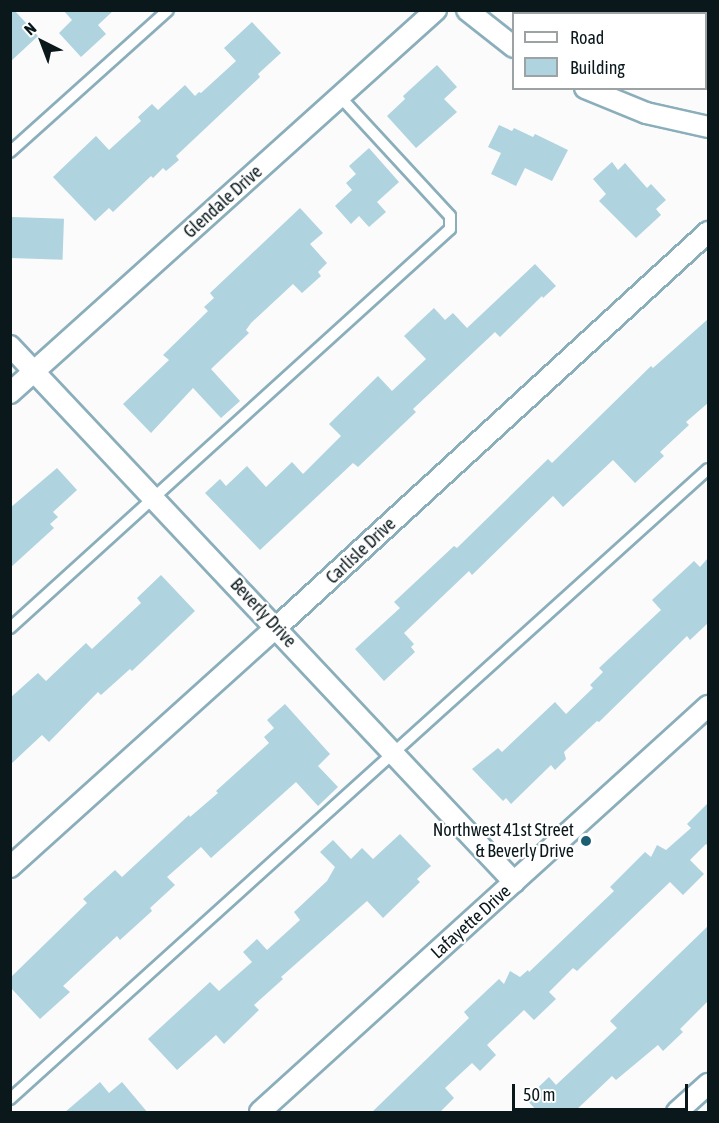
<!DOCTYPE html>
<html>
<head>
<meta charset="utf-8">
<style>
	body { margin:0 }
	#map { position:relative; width:719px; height:1123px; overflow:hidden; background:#fbfbfb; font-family:"Asap Condensed",sans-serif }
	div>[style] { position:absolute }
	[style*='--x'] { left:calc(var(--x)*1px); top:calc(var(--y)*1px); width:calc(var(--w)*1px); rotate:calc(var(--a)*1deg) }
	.building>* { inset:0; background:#afd3df; transform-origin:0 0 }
	.roads { filter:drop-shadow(2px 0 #8baebb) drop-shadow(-2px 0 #8baebb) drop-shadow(0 2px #8baebb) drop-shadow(0 -2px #8baebb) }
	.service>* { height:10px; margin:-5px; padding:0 5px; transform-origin:5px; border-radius:5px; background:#fff }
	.minor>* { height:20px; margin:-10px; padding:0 10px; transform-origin:10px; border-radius:10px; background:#fff }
	.dots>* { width:16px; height:16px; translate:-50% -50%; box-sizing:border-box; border:3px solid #fff; border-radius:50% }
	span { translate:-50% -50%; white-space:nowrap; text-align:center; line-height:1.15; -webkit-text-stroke:4.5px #fff; paint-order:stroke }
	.street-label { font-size:18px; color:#0a181c }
	.poi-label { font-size:18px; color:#0a181c }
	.right { translate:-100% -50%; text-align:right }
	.frame { position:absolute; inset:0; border:12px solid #0a181c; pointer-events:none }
	.legend { position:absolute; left:512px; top:12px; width:195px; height:78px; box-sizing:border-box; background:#fff; border:2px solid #9da3a4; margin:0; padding:8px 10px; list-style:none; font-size:18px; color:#0a181c }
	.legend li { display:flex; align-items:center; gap:12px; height:30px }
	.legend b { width:30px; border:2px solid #9da3a4 }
	.north { position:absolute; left:12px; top:12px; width:60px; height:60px; -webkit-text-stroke:4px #fff; paint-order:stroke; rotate:318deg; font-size:16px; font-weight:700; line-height:24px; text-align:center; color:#0a181c }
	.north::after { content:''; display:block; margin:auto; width:21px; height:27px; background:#0a181c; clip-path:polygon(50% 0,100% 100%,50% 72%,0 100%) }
	.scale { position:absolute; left:512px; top:1084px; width:176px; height:27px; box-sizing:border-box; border:3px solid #0a181c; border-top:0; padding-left:8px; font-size:18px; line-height:21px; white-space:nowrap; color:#0a181c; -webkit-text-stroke:4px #fff; paint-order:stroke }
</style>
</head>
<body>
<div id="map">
	<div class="building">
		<div style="clip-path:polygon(10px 10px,14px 10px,38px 36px,10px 62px)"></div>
		<div style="clip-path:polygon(63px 10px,114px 10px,98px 25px,106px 34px,81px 57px,59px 33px,72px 20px)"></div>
		<div style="clip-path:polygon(252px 22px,281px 53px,258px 74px,260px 77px,176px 156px,179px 160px,166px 171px,163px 168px,153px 178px,151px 176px,113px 212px,109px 208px,95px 221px,53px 177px,96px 136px,109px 150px,141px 121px,138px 117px,152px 104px,158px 110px,185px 85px,195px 96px,199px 92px,201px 93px,236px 61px,224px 48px)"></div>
		<div style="clip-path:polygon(437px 65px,457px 87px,444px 99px,457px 112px,416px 148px,387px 116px,405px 99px,403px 96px)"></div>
		<div style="clip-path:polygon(499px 125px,512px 131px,514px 128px,533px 137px,535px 134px,568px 150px,552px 181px,525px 168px,516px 186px,491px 174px,501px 153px,488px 147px)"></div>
		<div style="clip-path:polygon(369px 148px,399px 182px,377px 202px,386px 212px,369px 227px,359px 216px,351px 224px,335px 206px,352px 190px,346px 183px,356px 174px,349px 166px)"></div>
		<div style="clip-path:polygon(612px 162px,618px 170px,625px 163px,647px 188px,651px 184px,666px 200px,656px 209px,661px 215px,636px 238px,599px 201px,606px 194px,593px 179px)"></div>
		<div style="clip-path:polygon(300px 208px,323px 233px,310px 244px,327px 263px,318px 272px,321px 276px,302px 293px,293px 284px,251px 323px,246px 330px,249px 333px,211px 369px,240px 401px,221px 418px,193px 388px,151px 433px,123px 404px,169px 360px,163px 355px,208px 311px,204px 307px,214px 298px,210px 293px)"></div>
		<div style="left:12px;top:217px;width:52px;height:41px;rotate:2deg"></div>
		<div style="clip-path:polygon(535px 264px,556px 286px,543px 298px,542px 296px,500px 337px,495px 332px,413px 409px,416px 412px,358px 467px,353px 463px,260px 550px,205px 493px,220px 479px,226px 486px,247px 466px,266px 487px,292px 462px,303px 474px,341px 436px,329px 424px,378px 376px,392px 391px,426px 359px,404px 336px,434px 308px,445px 320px,453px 313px,467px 328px)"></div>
		<div style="clip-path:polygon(708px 319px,708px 403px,686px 422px,689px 425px,660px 452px,664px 456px,635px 483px,613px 460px,563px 507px,553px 496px,472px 575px,469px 571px,404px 633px,414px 644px,411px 647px,415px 652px,384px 681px,355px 649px,400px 608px,394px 602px,454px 546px,457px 548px,548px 459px,552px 463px,651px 366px,653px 368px)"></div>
		<div style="clip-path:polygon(57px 468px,77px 490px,53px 512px,58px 517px,50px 524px,54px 528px,10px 568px,10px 508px)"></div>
		<div style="clip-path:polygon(708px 558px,708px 623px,690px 640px,687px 636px,599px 722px,597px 721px,564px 752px,566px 759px,555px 770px,551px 765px,511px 804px,506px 798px,503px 801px,472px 769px,498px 748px,502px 752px,555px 702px,566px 714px,593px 688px,590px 685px,603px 672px,599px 668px,661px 610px,652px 600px,694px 561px,700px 567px)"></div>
		<div style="clip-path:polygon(161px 575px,195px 611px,132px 671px,130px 669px,101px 695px,98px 692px,49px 742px,42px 735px,10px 765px,10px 698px,38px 673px,46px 681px,86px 643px,92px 649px,141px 603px,137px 598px)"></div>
		<div style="clip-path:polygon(285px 704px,330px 754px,318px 766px,338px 787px,318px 806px,296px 782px,211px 858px,201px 847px,167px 877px,175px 885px,150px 908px,152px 911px,120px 940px,117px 936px,63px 986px,70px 992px,40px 1019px,10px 987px,10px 978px,87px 903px,83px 899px,115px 870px,122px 877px,189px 815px,190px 817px,218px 793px,216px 791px,269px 743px,264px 737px,274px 728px,267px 720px)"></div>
		<div style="clip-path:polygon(708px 803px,708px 846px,706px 844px,690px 860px,704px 874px,683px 895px,670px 882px,577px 971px,573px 968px,549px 992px,556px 999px,534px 1020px,524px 1010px,487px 1045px,496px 1055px,480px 1071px,472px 1063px,445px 1088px,454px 1098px,439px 1113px,371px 1113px,469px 1018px,464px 1012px,499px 979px,504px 984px,510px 971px,520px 977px,528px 970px,529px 972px,614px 891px,610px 887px,645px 852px,651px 857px,657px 845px,666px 850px,691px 828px,687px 824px)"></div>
		<div style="clip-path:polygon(400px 834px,431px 866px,417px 879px,420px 882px,383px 918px,367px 901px,281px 977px,283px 979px,254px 1005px,259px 1010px,224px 1044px,216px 1035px,177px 1070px,148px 1039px,210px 982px,219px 991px,252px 962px,243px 952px,257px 939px,267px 950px,300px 920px,294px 912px,327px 881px,335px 867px,320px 852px,333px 840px,351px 859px,362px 848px,373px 859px)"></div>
		<div style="clip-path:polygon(708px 926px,708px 1001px,680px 1029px,683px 1032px,663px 1051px,658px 1045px,616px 1080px,612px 1076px,573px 1113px,539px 1113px,526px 1099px,549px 1077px,556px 1085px,617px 1028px,610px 1021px)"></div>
		<div style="clip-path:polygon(100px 1082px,109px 1093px,122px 1082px,148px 1113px,64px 1113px)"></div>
	</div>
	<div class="roads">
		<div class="service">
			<div style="--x:10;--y:152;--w:212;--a:-41.9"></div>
			<div style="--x:10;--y:628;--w:594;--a:-42.2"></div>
			<div style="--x:450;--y:229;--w:13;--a:-90"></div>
			<div style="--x:450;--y:216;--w:162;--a:-132.7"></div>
			<div style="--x:10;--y:1099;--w:940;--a:-42.07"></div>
		</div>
		<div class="minor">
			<div style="--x:467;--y:10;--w:60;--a:38.2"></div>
			<div style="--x:585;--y:88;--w:66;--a:22.3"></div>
			<div style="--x:646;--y:113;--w:64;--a:12.7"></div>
			<div style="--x:10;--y:346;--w:736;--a:46.76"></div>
			<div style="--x:10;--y:393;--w:573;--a:-41.96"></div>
			<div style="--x:10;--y:867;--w:359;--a:-42"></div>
			<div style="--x:277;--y:627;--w:585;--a:-42.5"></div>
			<div style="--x:260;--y:1112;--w:605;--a:-42.18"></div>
			<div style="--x:677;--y:1112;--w:42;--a:-42.1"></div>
		</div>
	</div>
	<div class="dots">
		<div style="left:586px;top:841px;background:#1c5f73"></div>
	</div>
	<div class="street-label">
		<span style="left:223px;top:202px;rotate:-42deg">Glendale Drive</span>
		<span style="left:361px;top:551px;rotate:-43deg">Carlisle Drive</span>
		<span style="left:263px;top:613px;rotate:47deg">Beverly Drive</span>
		<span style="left:471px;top:922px;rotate:-42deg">Lafayette Drive</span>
	</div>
	<div class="poi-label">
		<span class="right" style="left:574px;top:841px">Northwest 41st Street<br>&amp; Beverly Drive</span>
	</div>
	<div class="frame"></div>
	<ul class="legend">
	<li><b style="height:8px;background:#fff"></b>Road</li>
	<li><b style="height:16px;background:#afd3df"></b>Building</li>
	</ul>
	<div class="north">N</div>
	<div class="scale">50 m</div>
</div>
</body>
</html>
